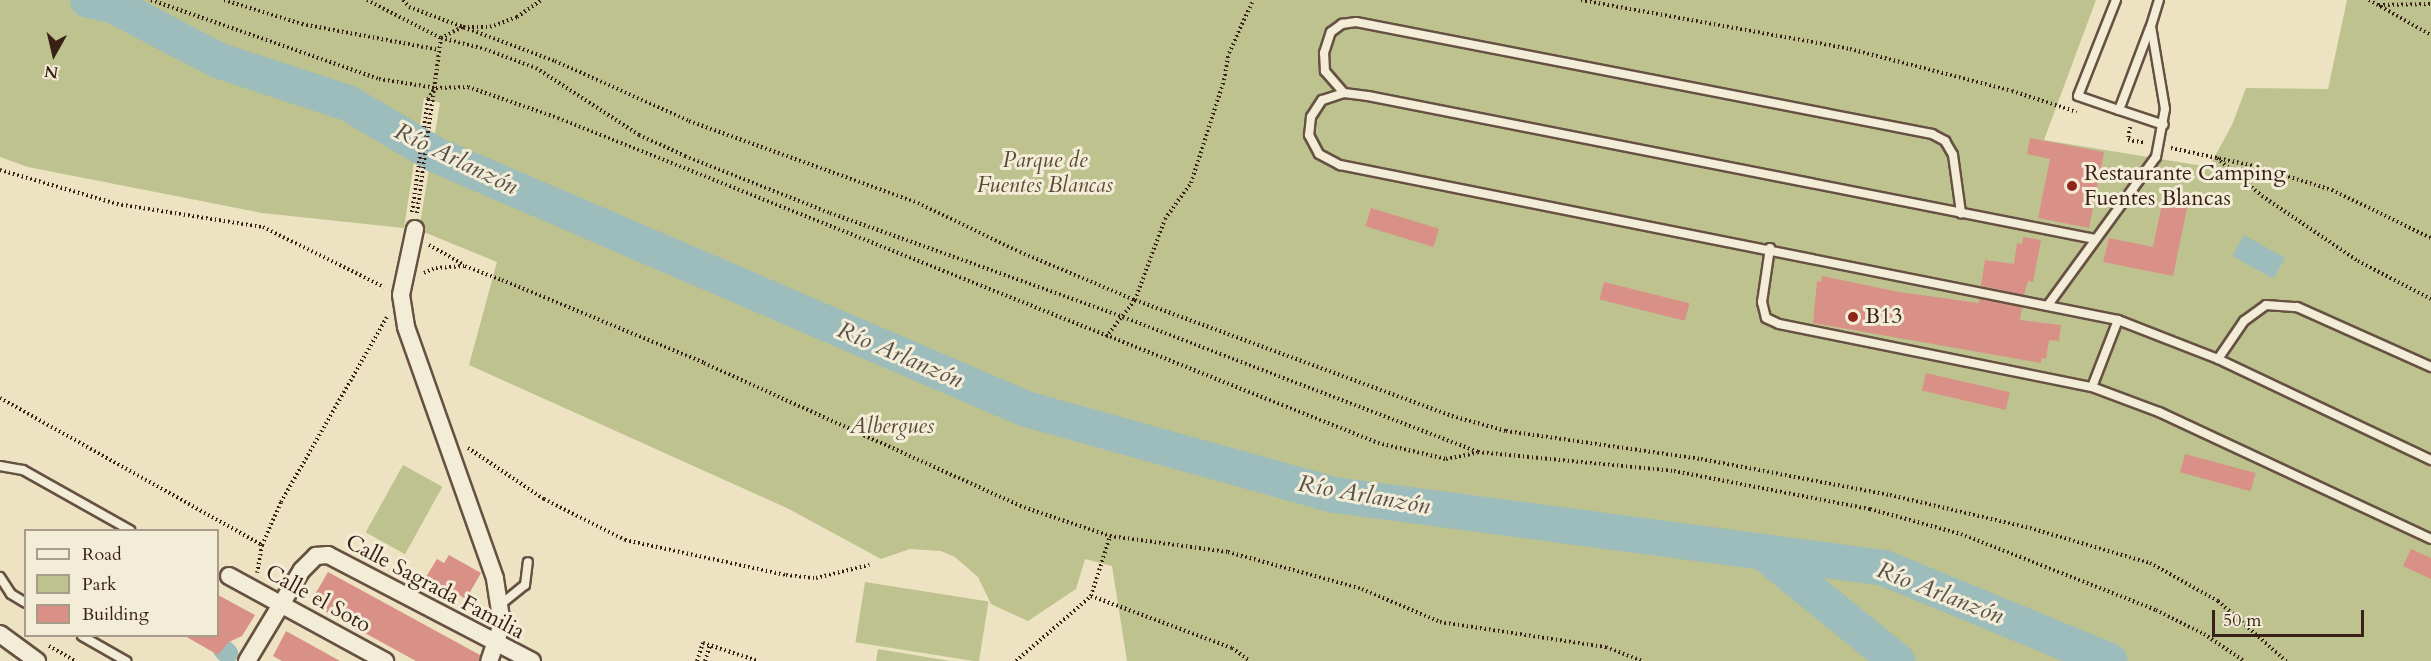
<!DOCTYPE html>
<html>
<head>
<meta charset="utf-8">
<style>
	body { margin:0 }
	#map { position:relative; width:2431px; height:661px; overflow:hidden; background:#ede2c1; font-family:Cardo,serif }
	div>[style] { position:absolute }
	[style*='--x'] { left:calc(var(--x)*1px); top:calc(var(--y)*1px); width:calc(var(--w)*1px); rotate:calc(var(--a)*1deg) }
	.green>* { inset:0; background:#bdc28f; transform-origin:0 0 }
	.water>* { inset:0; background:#9dbcbc; transform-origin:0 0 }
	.canal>* { height:21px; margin:-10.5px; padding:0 10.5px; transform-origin:10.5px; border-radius:10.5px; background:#9dbcbc }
	.river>* { height:36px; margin:-18px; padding:0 18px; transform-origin:18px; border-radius:18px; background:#9dbcbc }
	.building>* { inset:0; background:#d99187; transform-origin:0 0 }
	.path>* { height:4px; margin-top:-2px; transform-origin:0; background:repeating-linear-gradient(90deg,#392117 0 1.5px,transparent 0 4.5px) }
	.roads { filter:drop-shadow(2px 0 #665142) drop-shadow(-2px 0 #665142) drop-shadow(0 2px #665142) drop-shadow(0 -2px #665142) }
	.lane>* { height:8px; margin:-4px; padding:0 4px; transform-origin:4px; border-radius:4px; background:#f3ecd7 }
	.street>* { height:16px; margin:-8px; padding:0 8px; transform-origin:8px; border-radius:8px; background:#f3ecd7 }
	.dots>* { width:16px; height:16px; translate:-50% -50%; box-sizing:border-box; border:3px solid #f3ecd7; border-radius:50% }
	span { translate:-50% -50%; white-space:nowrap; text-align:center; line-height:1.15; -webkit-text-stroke:6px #f3ecd7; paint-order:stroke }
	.park-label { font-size:22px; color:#5a4935; font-style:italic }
	.poi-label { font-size:22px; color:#392117 }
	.left { translate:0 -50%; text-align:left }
	.street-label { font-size:22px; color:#392117 }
	.water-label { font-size:24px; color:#575049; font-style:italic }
	.legend { position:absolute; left:24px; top:529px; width:195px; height:108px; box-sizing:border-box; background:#f3ecd7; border:2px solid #a99b8a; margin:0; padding:8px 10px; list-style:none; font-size:18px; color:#392117 }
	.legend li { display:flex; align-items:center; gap:12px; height:30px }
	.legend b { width:30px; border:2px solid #a99b8a }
	.north { position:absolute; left:24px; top:24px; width:60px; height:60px; -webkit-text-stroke:4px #f3ecd7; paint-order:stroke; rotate:188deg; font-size:16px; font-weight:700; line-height:24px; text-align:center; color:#392117 }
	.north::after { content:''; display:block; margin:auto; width:21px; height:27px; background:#392117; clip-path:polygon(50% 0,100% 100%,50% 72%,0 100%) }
	.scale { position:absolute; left:2212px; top:610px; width:152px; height:27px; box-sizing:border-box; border:3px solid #392117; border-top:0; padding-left:8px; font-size:18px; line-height:21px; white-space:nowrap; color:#392117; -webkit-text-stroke:4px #f3ecd7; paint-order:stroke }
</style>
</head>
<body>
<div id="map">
	<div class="green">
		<div style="clip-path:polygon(0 0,2096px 0,2044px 140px,2209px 167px,2232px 125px,2246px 88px,2328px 89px,2347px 0,2431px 0,2431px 661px,1127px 661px,1112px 566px,1085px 559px,1076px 589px,1028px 621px,991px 604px,978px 577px,955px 557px,941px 551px,910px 549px,881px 559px,789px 509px,469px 365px,497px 262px,419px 230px,440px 103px,424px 98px,404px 228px,262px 213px,28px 167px,0 157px)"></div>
		<div style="left:403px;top:465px;width:45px;height:77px;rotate:29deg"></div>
		<div style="left:865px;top:582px;width:125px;height:61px;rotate:9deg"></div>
		<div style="clip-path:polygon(878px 649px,950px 661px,876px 661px)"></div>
	</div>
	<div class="water">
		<div style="left:2244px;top:235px;width:47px;height:24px;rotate:29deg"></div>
	</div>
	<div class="canal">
		<div style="--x:223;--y:649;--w:6;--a:45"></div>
	</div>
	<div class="river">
		<div style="--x:88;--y:0;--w:25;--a:12"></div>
		<div style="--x:112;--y:5;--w:122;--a:27.4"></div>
		<div style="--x:220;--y:61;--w:135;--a:18.2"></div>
		<div style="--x:348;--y:103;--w:102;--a:30.6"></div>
		<div style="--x:436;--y:155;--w:642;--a:23.29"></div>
		<div style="--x:1026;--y:409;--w:321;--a:15.6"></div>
		<div style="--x:1335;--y:495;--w:554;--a:7.57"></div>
		<div style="--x:1884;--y:568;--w:244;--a:22.4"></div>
		<div style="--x:1763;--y:552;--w:173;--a:39.1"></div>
	</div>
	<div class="building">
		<div style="clip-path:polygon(2030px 138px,2104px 152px,2089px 228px,2038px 218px,2050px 159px,2027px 154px)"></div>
		<div style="clip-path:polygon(2165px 189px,2190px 194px,2173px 276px,2103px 262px,2109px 238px,2153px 247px)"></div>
		<div style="left:1371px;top:208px;width:71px;height:19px;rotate:17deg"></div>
		<div style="clip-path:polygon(2023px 237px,2041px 240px,2033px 282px,2028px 281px,2024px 295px,1981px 286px,1985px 260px,2014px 264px,2017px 243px,2022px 244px)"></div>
		<div style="clip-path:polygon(1822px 276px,1899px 292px,1979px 303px,1979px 299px,2022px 307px,2020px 320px,2061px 325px,2059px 341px,2049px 340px,2046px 359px,2042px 358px,2041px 363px,1813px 323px,1817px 281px,1821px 282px)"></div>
		<div style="left:1604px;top:282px;width:88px;height:18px;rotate:14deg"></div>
		<div style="left:1926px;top:373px;width:86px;height:18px;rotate:13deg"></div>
		<div style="left:2185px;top:454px;width:73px;height:19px;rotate:15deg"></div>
		<div style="clip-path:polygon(2411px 549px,2431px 558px,2431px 579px,2403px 566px)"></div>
		<div style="clip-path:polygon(449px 555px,481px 573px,466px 599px,426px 577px,437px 559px,444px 563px)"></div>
		<div style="clip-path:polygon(328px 572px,480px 655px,479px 661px,416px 661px,310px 603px)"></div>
		<div style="clip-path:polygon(218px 595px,255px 615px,242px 636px,229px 642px,218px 655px,185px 636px,218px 636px)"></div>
		<div style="clip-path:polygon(286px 631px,340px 661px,282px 661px,273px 656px)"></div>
	</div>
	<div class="path">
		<div style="--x:151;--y:0;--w:241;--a:19.1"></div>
		<div style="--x:379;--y:79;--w:58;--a:9"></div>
		<div style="--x:436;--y:88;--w:32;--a:-2"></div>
		<div style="--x:468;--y:87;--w:95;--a:19"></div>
		<div style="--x:558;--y:118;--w:882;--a:21.62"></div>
		<div style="--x:1378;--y:443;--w:70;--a:13.2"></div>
		<div style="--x:1446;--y:459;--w:32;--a:-11"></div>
		<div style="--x:224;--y:0;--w:82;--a:17.1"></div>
		<div style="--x:302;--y:24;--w:139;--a:10.7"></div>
		<div style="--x:367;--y:0;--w:83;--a:27.2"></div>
		<div style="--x:441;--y:38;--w:45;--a:14"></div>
		<div style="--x:485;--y:49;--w:54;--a:20.4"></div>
		<div style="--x:536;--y:68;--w:123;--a:33"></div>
		<div style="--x:639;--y:135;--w:51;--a:24.5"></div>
		<div style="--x:685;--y:156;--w:156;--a:21.5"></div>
		<div style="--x:830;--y:213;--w:311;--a:19.5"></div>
		<div style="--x:1123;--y:317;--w:380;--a:20.8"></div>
		<div style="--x:1478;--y:452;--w:197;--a:5.5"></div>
		<div style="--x:1674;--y:471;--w:200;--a:11"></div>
		<div style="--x:1870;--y:509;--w:94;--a:15.4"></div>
		<div style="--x:1961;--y:534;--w:209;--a:21.3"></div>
		<div style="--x:2156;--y:610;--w:54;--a:26.6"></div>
		<div style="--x:2204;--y:634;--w:48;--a:34"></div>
		<div style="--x:403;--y:0;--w:9;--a:49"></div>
		<div style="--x:409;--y:7;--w:156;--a:20.3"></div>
		<div style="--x:555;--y:61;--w:147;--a:24.1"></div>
		<div style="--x:689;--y:121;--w:243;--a:19.7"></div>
		<div style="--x:918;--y:203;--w:113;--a:25.7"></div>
		<div style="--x:1020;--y:252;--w:125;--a:22.7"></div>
		<div style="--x:1135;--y:300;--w:338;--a:20.1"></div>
		<div style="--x:1452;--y:416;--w:56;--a:15.5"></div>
		<div style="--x:1506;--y:431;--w:197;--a:8.2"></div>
		<div style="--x:1701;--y:459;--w:192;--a:10.8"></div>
		<div style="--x:1890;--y:495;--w:144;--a:13.3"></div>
		<div style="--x:2030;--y:528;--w:125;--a:16.3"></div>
		<div style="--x:2150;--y:563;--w:78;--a:29.2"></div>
		<div style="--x:2218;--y:601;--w:91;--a:41.4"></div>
		<div style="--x:1581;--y:0;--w:273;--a:10.3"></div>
		<div style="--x:1850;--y:49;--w:167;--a:14.5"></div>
		<div style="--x:2012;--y:91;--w:68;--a:17.9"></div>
		<div style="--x:2369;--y:0;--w:71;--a:29.4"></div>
		<div style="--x:2379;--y:5;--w:52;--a:-1.1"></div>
		<div style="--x:2130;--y:127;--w:13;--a:99"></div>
		<div style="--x:2128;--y:140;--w:18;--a:9"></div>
		<div style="--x:2171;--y:148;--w:85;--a:12.2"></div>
		<div style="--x:2254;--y:166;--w:82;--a:17.1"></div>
		<div style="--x:2332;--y:190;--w:110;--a:25.9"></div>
		<div style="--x:2217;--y:158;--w:59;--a:40.2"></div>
		<div style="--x:2262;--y:196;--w:116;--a:34.1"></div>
		<div style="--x:2358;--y:261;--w:82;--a:27.5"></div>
		<div style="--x:0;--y:170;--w:122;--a:16.2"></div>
		<div style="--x:117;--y:204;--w:148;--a:9"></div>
		<div style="--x:263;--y:227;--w:135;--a:26.4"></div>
		<div style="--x:412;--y:212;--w:114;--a:-81.9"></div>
		<div style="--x:428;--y:99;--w:13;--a:-58"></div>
		<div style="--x:417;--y:213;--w:177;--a:-82.2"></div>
		<div style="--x:441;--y:38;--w:25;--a:-27"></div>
		<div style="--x:463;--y:27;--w:27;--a:0"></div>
		<div style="--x:490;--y:27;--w:29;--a:-20"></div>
		<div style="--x:517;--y:17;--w:29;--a:-35"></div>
		<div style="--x:429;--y:245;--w:40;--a:29.7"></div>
		<div style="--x:424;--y:273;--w:13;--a:-23"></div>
		<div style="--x:436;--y:268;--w:29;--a:-4"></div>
		<div style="--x:465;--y:266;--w:40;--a:21"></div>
		<div style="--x:502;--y:280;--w:218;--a:22.3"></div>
		<div style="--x:704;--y:363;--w:347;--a:24.3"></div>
		<div style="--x:1020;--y:506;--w:95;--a:18.4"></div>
		<div style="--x:1110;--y:536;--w:119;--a:7.7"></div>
		<div style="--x:1228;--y:552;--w:139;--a:15.4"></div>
		<div style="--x:1362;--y:589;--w:85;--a:22.9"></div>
		<div style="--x:1440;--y:622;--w:168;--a:8.6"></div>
		<div style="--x:1606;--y:647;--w:40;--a:21"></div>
		<div style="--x:1106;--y:337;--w:47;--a:-51.9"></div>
		<div style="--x:1135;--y:300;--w:86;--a:-69.7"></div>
		<div style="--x:1165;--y:219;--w:44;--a:-54.2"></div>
		<div style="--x:1191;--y:183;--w:108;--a:-72.2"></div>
		<div style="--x:1224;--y:80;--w:27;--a:-80"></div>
		<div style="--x:1229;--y:53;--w:58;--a:-65.6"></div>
		<div style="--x:0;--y:398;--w:300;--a:29.3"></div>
		<div style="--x:262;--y:545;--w:28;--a:100"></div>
		<div style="--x:468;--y:448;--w:92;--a:33.9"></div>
		<div style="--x:544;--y:499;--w:91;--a:26.8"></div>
		<div style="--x:625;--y:540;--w:165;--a:12.3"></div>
		<div style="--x:786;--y:575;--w:30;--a:6"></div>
		<div style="--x:816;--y:578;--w:55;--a:-13.8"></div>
		<div style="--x:262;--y:545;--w:47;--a:-66.2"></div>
		<div style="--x:281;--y:502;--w:213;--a:-60.2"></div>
		<div style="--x:1091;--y:596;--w:150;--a:20.2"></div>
		<div style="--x:1232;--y:648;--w:22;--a:36"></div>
		<div style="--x:49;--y:646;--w:30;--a:30"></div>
		<div style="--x:697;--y:661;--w:19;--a:-72"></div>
		<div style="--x:703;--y:643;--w:58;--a:18.1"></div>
		<div style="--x:705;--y:661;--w:16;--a:-72"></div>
		<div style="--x:1016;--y:661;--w:99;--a:-40.9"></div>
		<div style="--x:1091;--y:596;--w:63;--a:-72.4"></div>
	</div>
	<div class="roads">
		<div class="lane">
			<div style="--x:2116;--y:0;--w:103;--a:111.6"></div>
			<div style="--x:2078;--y:96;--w:43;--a:18.9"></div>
			<div style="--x:2119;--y:110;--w:88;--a:-69.3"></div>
			<div style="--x:1344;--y:93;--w:29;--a:-131"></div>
			<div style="--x:1325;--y:71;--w:18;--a:-93"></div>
			<div style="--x:1324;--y:53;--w:22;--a:-72"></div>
			<div style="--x:1331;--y:32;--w:14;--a:-36"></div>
			<div style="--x:1342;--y:24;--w:14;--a:-8"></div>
			<div style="--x:1356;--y:22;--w:587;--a:11"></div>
			<div style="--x:1932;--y:134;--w:15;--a:28"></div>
			<div style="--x:1945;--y:141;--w:16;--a:60"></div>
			<div style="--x:1953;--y:155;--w:59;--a:82.1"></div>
			<div style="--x:2119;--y:110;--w:47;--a:18.4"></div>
			<div style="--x:2095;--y:239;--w:741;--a:-168.87"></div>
			<div style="--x:1368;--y:96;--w:24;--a:-173"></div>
			<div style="--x:1344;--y:93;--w:23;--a:162"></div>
			<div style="--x:1322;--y:100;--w:20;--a:123"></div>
			<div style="--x:1311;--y:117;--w:18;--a:96"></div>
			<div style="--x:1309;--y:135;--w:21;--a:62"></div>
			<div style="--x:1319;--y:154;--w:24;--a:28"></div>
			<div style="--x:1340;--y:165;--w:793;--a:11.27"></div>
			<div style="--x:2118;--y:320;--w:107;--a:21.3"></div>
			<div style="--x:2218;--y:359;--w:236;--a:25.4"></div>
			<div style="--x:1770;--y:248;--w:55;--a:98.4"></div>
			<div style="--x:1762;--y:302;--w:16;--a:76"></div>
			<div style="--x:1766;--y:318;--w:14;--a:25"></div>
			<div style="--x:1779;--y:324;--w:319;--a:11.4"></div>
			<div style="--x:2092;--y:387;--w:72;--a:20.5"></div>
			<div style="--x:2159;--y:412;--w:300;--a:25"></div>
			<div style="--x:2048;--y:305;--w:183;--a:-53.9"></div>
			<div style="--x:2156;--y:157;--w:49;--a:-79.4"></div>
			<div style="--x:2165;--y:109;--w:84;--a:-99.6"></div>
			<div style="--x:2151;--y:26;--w:27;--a:-73"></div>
			<div style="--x:2218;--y:359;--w:46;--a:-55.6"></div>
			<div style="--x:2244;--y:321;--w:27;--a:-36"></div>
			<div style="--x:2266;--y:305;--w:31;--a:4"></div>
			<div style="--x:2297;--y:307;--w:147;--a:24.1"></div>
			<div style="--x:2092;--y:387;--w:72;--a:-68.8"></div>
			<div style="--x:0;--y:466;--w:23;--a:10"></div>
			<div style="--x:23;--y:470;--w:123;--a:29.3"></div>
			<div style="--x:0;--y:577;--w:20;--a:57"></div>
			<div style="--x:11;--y:594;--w:17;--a:31"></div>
			<div style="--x:500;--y:605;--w:32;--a:-39"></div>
			<div style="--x:525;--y:585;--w:23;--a:-83"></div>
			<div style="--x:82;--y:636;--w:51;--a:29.6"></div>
		</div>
		<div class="street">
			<div style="--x:415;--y:229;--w:67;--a:102"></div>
			<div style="--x:401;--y:295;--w:32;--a:81"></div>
			<div style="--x:406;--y:327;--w:267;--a:70.5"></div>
			<div style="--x:495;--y:579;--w:46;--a:81.2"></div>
			<div style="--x:502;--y:624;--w:39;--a:109"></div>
			<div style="--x:229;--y:576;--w:178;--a:28.6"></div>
			<div style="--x:0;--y:634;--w:46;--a:36.1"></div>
			<div style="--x:247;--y:661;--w:106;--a:-58.9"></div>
			<div style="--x:302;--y:570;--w:20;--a:-45"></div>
			<div style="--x:316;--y:556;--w:12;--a:-5"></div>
			<div style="--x:328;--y:555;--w:230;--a:27.5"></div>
		</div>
	</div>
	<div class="dots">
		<div style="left:2072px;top:186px;background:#8f2418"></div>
		<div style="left:1853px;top:317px;background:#8f2418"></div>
	</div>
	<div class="park-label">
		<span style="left:1045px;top:173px">Parque de<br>Fuentes Blancas</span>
		<span style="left:892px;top:427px">Albergues</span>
	</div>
	<div class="poi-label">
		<span class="left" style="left:2084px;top:186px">Restaurante Camping<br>Fuentes Blancas</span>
		<span class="left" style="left:1865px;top:317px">B13</span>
	</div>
	<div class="street-label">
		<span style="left:435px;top:587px;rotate:28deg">Calle Sagrada Familia</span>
		<span style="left:318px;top:599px;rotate:29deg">Calle el Soto</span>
	</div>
	<div class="water-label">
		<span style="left:456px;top:159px;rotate:26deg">Río Arlanzón</span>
		<span style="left:900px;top:355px;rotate:23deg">Río Arlanzón</span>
		<span style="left:1364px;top:495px;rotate:10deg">Río Arlanzón</span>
		<span style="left:1940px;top:593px;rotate:21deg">Río Arlanzón</span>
	</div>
	<ul class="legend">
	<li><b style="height:8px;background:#f3ecd7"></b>Road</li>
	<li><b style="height:16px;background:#bdc28f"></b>Park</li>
	<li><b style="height:16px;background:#d99187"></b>Building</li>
	</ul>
	<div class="north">N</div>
	<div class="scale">50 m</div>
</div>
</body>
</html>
